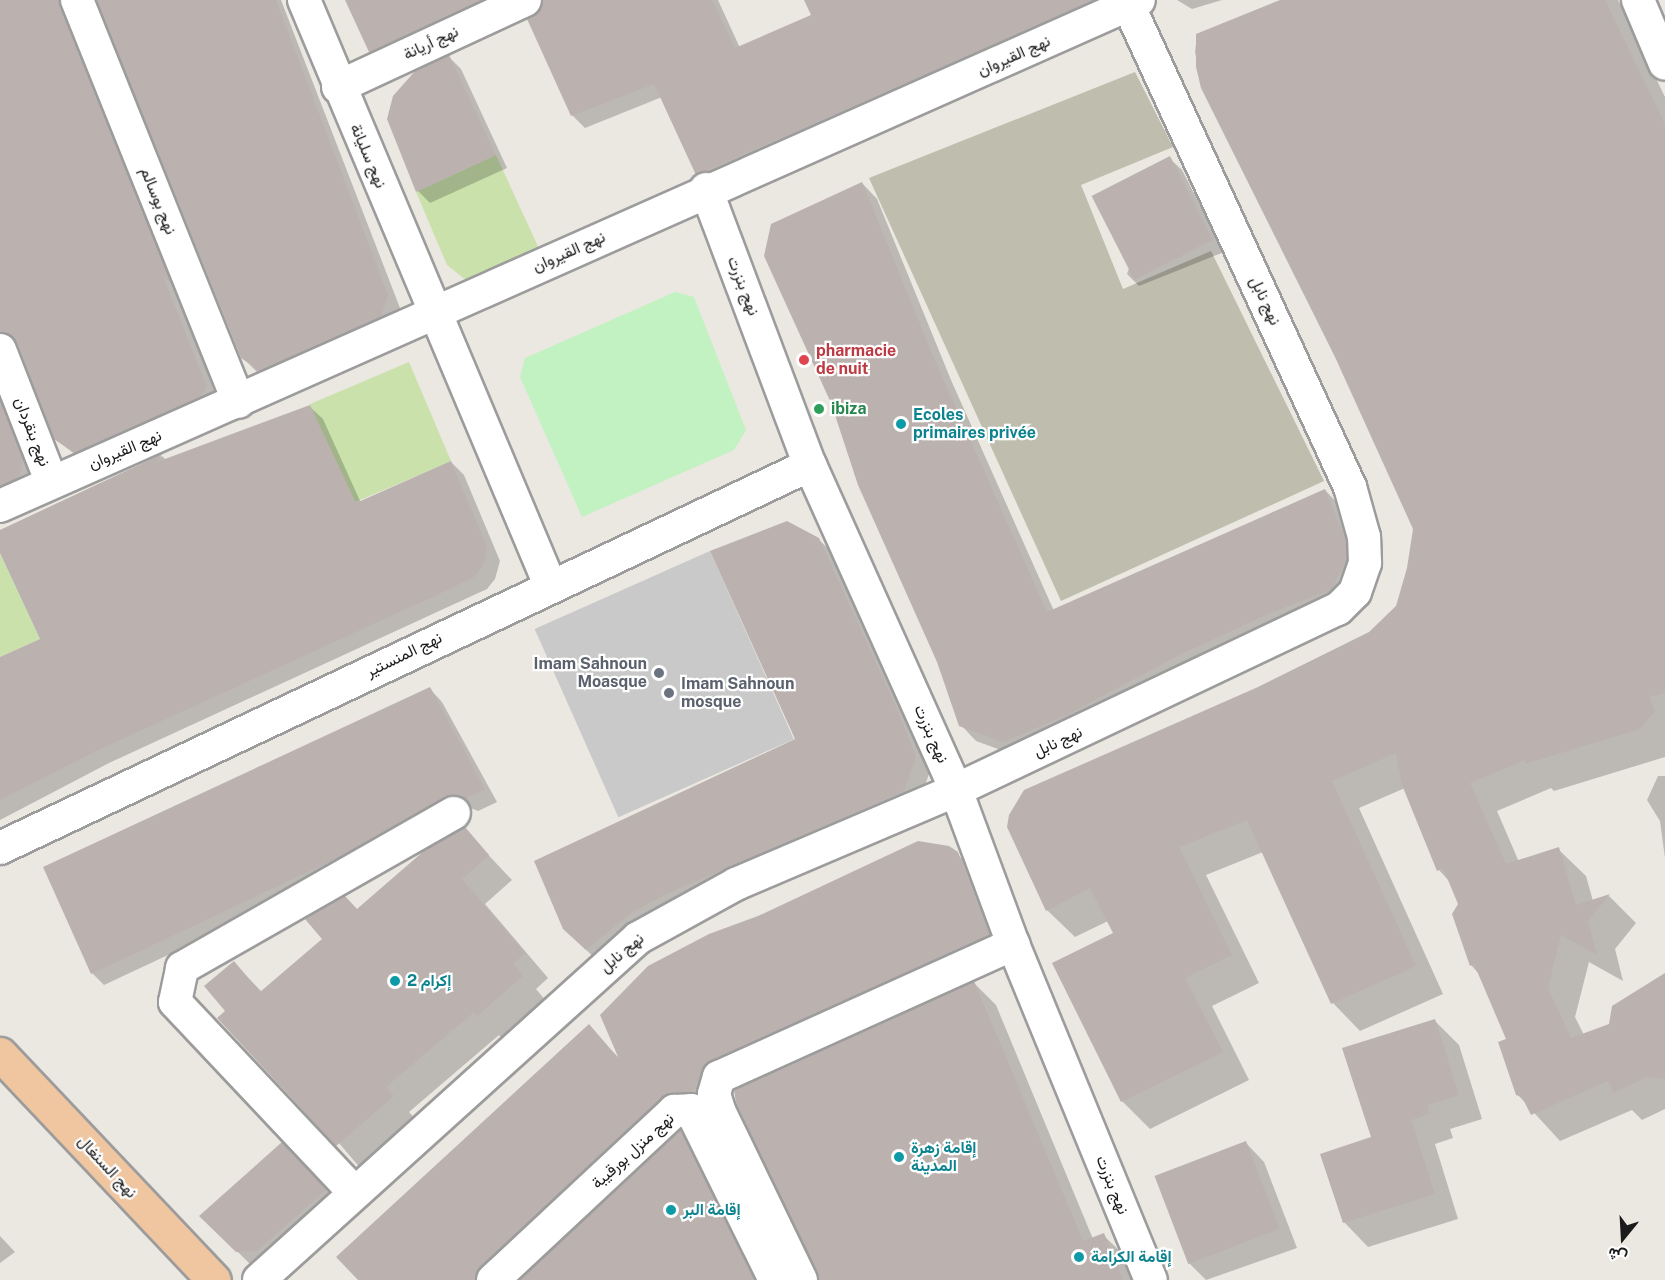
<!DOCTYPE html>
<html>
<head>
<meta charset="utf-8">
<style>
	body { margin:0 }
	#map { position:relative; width:1665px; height:1280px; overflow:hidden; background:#ebe7e1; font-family:"Public Sans",Vazirmatn,sans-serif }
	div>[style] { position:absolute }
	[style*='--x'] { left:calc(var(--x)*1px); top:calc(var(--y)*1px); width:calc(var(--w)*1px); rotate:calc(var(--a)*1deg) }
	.religious>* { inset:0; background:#c9c9c9; transform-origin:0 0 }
	.construction>* { inset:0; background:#bebdae }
	.grass>* { inset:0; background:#cbe1ac; transform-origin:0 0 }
	.park>* { inset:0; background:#c3f2c2 }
	.shadow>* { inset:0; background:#0003 }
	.building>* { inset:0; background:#bbb2af; transform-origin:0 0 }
	.roads { filter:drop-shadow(2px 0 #9c9c9c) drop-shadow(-2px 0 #9c9c9c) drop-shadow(0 2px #9c9c9c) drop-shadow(0 -2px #9c9c9c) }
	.minor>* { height:32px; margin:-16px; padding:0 16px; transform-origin:16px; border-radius:16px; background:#fff }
	.major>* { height:33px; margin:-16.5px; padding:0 16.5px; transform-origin:16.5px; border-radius:16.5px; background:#f0c6a1 }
	.dots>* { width:16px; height:16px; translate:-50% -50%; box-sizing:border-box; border:3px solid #fff; border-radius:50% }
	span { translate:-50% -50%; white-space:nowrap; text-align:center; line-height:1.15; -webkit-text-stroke:4.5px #fff; paint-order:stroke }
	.street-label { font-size:16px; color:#1b1b1b }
	.health-label { font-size:16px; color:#be3a42; font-weight:700 }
	.left { translate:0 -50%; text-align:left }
	.leisure-label { font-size:16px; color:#27864d; font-weight:700 }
	.culture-label { font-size:16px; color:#0d838f; font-weight:700 }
	.worship-label { font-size:16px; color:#5b616d; font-weight:700 }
	.right { translate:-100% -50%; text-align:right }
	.north { position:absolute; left:1593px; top:1208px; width:60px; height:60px; -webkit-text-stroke:4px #fff; paint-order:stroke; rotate:198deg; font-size:16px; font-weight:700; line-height:24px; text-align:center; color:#1b1b1b }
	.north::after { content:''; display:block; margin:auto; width:21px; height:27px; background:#1b1b1b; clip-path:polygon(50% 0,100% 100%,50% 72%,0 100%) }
</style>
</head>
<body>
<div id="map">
	<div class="religious">
		<div style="left:710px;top:551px;width:206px;height:192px;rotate:66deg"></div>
	</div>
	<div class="construction">
		<div style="clip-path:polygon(1135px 72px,1173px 147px,1081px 185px,1123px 289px,1211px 251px,1324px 481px,1061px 601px,869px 178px)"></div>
	</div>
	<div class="grass">
		<div style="clip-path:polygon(496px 155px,541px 253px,471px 284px,447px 265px,416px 192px)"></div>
		<div style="left:409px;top:362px;width:108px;height:108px;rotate:67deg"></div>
		<div style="clip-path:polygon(0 553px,40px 639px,0 657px)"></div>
	</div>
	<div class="park">
		<div style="clip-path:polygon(675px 292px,694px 297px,746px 430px,734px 450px,582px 517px,520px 377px,525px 358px)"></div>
	</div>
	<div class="shadow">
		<div style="clip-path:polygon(0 0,79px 0,181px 292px,172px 282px,218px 400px,88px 465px,55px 438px,0 293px)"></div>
		<div style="clip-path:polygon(98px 0,281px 0,400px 308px,393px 329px,262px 377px,242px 357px)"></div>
		<div style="clip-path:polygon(348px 0,521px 0,382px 63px,370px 51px)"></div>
		<div style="clip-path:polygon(591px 0,718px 0,740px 48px,813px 16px,807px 0,1099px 0,1099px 6px,710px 186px,697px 174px,662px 97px,585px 128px,572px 115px)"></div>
		<div style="clip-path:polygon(1177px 0,1222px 0,1192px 9px)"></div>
		<div style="clip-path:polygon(1284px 0,1618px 0,1665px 97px,1665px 757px,1554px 791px,1551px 788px,1497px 811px,1519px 862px,1558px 849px,1586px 876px,1593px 901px,1609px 896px,1636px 923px,1615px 949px,1623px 981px,1589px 962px,1575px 1017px,1584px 1035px,1611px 1026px,1665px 984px,1665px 1109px,1642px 1120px,1632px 1110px,1560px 1141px,1517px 1094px,1507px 1040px,1479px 974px,1471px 965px,1460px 904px,1450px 882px,1439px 870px,1405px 788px,1359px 808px,1443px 994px,1360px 1031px,1333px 1003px,1263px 852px,1206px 875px,1259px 983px,1212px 1006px,1249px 1080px,1150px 1129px,1122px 1101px,1115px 934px,1108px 921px,1075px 937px,1047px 910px,1258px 688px,1370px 633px,1397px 607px,1409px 569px,1414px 529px,1336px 357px,1202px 87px,1195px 52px,1197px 35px)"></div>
		<div style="clip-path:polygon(449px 57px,461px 69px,507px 168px,430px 203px,418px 191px)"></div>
		<div style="clip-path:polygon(1169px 158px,1182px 170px,1224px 252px,1139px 286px,1127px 274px)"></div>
		<div style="clip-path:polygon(862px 183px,877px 199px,951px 380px,1054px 611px,1325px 490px,1340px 506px,1361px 556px,1347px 605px,1020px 757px,976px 741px,961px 725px)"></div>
		<div style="clip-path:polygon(0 378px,35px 472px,0 507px)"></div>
		<div style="clip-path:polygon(310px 407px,323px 419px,361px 503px,451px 462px,464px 475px,500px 561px,495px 579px,487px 589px,109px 763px,0 820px,0 659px,42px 640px,0 549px,0 532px,162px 456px,166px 460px)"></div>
		<div style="clip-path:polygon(818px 539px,834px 554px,930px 771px,918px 806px,601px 964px,580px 944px,797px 740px)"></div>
		<div style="clip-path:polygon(430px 689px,442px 702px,497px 802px,478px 811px,468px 807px,332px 878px,104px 985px,92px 973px)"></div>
		<div style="clip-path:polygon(1658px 776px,1665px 776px,1665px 858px,1660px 821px,1647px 800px)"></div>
		<div style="clip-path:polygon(464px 829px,512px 880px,485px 904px,548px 978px,536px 989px,546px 1001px,502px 1039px,499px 1035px,409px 1112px,417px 1121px,361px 1169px,227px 1011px,234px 963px,262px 992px,358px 910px)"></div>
		<div style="clip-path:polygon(957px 854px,980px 876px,1011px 956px,733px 1082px,684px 1119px,511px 1280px,360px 1280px,589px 1027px,619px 1058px)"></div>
		<div style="clip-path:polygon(974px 983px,996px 1005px,1093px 1239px,1103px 1235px,1125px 1256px,1135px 1280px,820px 1280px)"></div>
		<div style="clip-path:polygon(1435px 1021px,1459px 1045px,1482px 1119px,1450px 1129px,1453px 1138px,1435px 1144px,1458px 1219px,1368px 1247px,1344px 1222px,1373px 1138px)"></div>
		<div style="clip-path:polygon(681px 1132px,702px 1153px,765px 1280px,522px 1280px)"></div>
		<div style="clip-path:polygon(1246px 1143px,1264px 1162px,1297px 1248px,1206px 1280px,1189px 1263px,1156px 1176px)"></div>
		<div style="clip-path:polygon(294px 1156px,338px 1202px,270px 1262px,250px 1264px,201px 1216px)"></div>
		<div style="clip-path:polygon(0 1236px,15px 1252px,0 1263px)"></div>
	</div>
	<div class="building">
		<div style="clip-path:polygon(0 0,59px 0,172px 285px,162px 274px,207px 387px,199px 398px,74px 453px,54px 439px,17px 343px,11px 336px,0 332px)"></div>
		<div style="clip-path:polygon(96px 0,276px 0,388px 295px,381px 317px,260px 371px,241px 358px)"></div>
		<div style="clip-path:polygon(345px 0,482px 0,369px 52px)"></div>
		<div style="clip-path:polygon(543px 0,712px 0,735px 48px,811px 15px,804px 0,1095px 0,696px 175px,654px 84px,571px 116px,527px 19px,539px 11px)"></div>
		<div style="clip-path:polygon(1280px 0,1605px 0,1665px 124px,1665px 693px,1649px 697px,1655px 711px,1640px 729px,1525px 764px,1525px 760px,1470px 783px,1506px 864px,1559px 847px,1576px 905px,1610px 894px,1588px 921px,1597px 955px,1561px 935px,1548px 988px,1571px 1038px,1609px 1024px,1612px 1006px,1665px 973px,1665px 1079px,1647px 1077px,1613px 1093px,1608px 1081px,1531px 1115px,1522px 1097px,1516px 1095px,1498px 1042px,1506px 1039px,1474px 964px,1470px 966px,1452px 914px,1458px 904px,1443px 868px,1437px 871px,1402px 785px,1396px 753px,1332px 781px,1416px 966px,1331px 1004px,1247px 820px,1179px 847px,1232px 955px,1185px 978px,1223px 1052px,1121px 1102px,1052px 963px,1113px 933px,1090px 888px,1046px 911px,1007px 827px,1009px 815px,1024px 790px,1258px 687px,1369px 632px,1396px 606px,1407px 568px,1413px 529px,1335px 357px,1201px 88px,1196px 67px,1196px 34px)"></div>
		<div style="clip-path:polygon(449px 55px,496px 155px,416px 192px,387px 119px,393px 96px,416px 70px)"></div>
		<div style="left:1170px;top:156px;width:94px;height:88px;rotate:63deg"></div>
		<div style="clip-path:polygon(862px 182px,936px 363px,1047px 612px,1325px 489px,1346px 540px,1347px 560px,1331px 590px,1270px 613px,1175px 657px,1067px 715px,1003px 742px,959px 726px,937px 662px,858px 485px,831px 403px,764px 256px,771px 224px)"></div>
		<div style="clip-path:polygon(0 400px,23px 458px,19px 478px,0 486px)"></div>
		<div style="clip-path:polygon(310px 405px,356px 503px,451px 461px,487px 547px,483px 566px,474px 577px,452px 588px,96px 751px,0 800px,0 657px,40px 639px,0 553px,0 530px,162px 454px,157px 462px)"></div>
		<div style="clip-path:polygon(787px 521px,819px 538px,894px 702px,916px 756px,904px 791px,664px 895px,631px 913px,586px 950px,563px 929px,534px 861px,795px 739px,710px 551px)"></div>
		<div style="clip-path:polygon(430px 687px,485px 789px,465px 799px,455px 795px,445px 797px,344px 855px,91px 974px,43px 867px)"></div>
		<div style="clip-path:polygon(465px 827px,489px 855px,462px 879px,525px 953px,513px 964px,523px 976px,477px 1016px,474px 1012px,386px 1087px,394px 1096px,336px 1146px,217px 1018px,225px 1011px,204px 986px,234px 961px,260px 992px,322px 939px,305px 919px,345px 896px,357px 909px,425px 850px)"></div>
		<div style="clip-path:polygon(918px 841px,949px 846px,958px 852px,990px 935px,711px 1061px,692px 1092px,662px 1098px,481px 1267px,476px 1280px,358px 1280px,336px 1257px,589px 1024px,619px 1059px,600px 1015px,648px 966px,709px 934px,758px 916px)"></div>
		<div style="clip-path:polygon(974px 981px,1083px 1241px,1104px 1233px,1123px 1280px,819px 1280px,736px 1103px,734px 1090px)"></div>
		<div style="clip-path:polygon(1435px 1019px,1459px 1095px,1427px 1105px,1430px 1114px,1411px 1120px,1435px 1194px,1343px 1223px,1320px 1154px,1371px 1137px,1342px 1048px)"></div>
		<div style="clip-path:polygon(681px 1130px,755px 1280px,519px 1280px)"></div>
		<div style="left:1246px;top:1141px;width:94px;height:98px;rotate:69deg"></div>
		<div style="clip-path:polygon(282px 1142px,327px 1189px,257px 1251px,236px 1252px,199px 1216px)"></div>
	</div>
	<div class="roads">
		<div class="minor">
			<div style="--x:77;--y:0;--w:433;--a:68.1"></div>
			<div style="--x:304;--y:0;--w:635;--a:67.19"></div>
			<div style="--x:1638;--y:0;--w:69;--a:67.1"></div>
			<div style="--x:338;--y:87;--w:206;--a:-24.9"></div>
			<div style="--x:706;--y:189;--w:295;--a:69.4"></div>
			<div style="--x:810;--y:465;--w:356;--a:65.8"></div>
			<div style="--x:956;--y:790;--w:164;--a:69.7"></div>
			<div style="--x:1013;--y:944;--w:363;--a:67.7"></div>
			<div style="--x:0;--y:350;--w:141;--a:68.7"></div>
			<div style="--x:0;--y:506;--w:1246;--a:-23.95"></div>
			<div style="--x:0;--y:848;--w:896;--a:-25.31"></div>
			<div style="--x:354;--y:1192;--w:261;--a:-133.3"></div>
			<div style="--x:175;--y:1002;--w:35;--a:-78"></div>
			<div style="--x:182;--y:968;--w:313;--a:-29.7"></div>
			<div style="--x:259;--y:1280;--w:510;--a:-42.06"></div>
			<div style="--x:638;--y:938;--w:112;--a:-28.9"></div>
			<div style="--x:736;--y:884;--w:239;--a:-23.1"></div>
			<div style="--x:956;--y:790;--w:423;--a:-25.4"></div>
			<div style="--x:1338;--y:609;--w:24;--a:-45"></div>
			<div style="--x:1355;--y:592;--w:31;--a:-71"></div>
			<div style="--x:1365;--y:563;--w:26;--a:-92"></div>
			<div style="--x:1364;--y:537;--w:52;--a:-105.6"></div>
			<div style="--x:1350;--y:487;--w:536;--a:-114.7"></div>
			<div style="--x:493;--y:1280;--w:248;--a:-43"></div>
			<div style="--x:674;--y:1111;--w:17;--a:-3"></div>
			<div style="--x:691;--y:1110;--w:190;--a:63.7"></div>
			<div style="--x:801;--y:1280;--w:189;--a:-115.8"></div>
			<div style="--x:719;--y:1110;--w:17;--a:-107"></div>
			<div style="--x:714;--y:1094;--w:18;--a:-74"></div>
			<div style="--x:719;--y:1077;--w:323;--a:-24.3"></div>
		</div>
		<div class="major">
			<div style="--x:0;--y:1054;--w:311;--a:46.6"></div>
		</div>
	</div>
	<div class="dots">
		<div style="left:804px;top:360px;background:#e0444e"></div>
		<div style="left:819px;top:409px;background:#2e9e5b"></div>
		<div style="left:901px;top:424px;background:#0f9aa8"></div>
		<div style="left:659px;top:673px;background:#6b7280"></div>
		<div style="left:669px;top:693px;background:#6b7280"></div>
		<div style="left:395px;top:981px;background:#0f9aa8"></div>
		<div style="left:899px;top:1157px;background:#0f9aa8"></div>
		<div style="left:671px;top:1210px;background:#0f9aa8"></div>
		<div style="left:1079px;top:1257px;background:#0f9aa8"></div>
	</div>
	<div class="street-label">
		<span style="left:431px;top:43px;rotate:-25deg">نهج أريانة</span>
		<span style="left:1014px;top:56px;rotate:-24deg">نهج القيروان</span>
		<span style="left:368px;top:156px;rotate:67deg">نهج سليانة</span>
		<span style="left:158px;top:201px;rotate:68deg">نهج بوسالم</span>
		<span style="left:569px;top:252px;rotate:-24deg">نهج القيروان</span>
		<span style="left:743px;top:286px;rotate:69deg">نهج بنزرت</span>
		<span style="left:1265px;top:301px;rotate:65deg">نهج نابل</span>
		<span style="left:32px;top:432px;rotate:69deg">نهج بنقردان</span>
		<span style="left:125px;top:450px;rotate:-23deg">نهج القيروان</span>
		<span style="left:404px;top:655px;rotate:-26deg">نهج المنستير</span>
		<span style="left:931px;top:734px;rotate:66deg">نهج بنزرت</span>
		<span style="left:1058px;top:742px;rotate:-25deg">نهج نابل</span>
		<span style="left:622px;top:953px;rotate:-40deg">نهج نابل</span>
		<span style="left:633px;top:1151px;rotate:-42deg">نهج منزل بورقيبة</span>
		<span style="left:107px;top:1167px;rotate:47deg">نهج السنغال</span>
		<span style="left:1112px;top:1185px;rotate:68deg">نهج بنزرت</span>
	</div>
	<div class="health-label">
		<span class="left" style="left:816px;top:360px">pharmacie<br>de nuit</span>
	</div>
	<div class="leisure-label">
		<span class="left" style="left:831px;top:409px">ibiza</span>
	</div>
	<div class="culture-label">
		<span class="left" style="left:913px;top:424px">Ecoles<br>primaires privée</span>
		<span class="left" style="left:407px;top:981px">إكرام 2</span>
		<span class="left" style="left:911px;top:1157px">إقامة زهرة<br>المدينة</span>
		<span class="left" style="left:683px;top:1210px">إقامة البر</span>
		<span class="left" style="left:1091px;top:1257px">إقامة الكرامة</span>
	</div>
	<div class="worship-label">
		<span class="right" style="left:647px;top:673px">Imam Sahnoun<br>Moasque</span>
		<span class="left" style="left:681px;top:693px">Imam Sahnoun<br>mosque</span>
	</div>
	<div class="north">ش</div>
</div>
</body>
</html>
